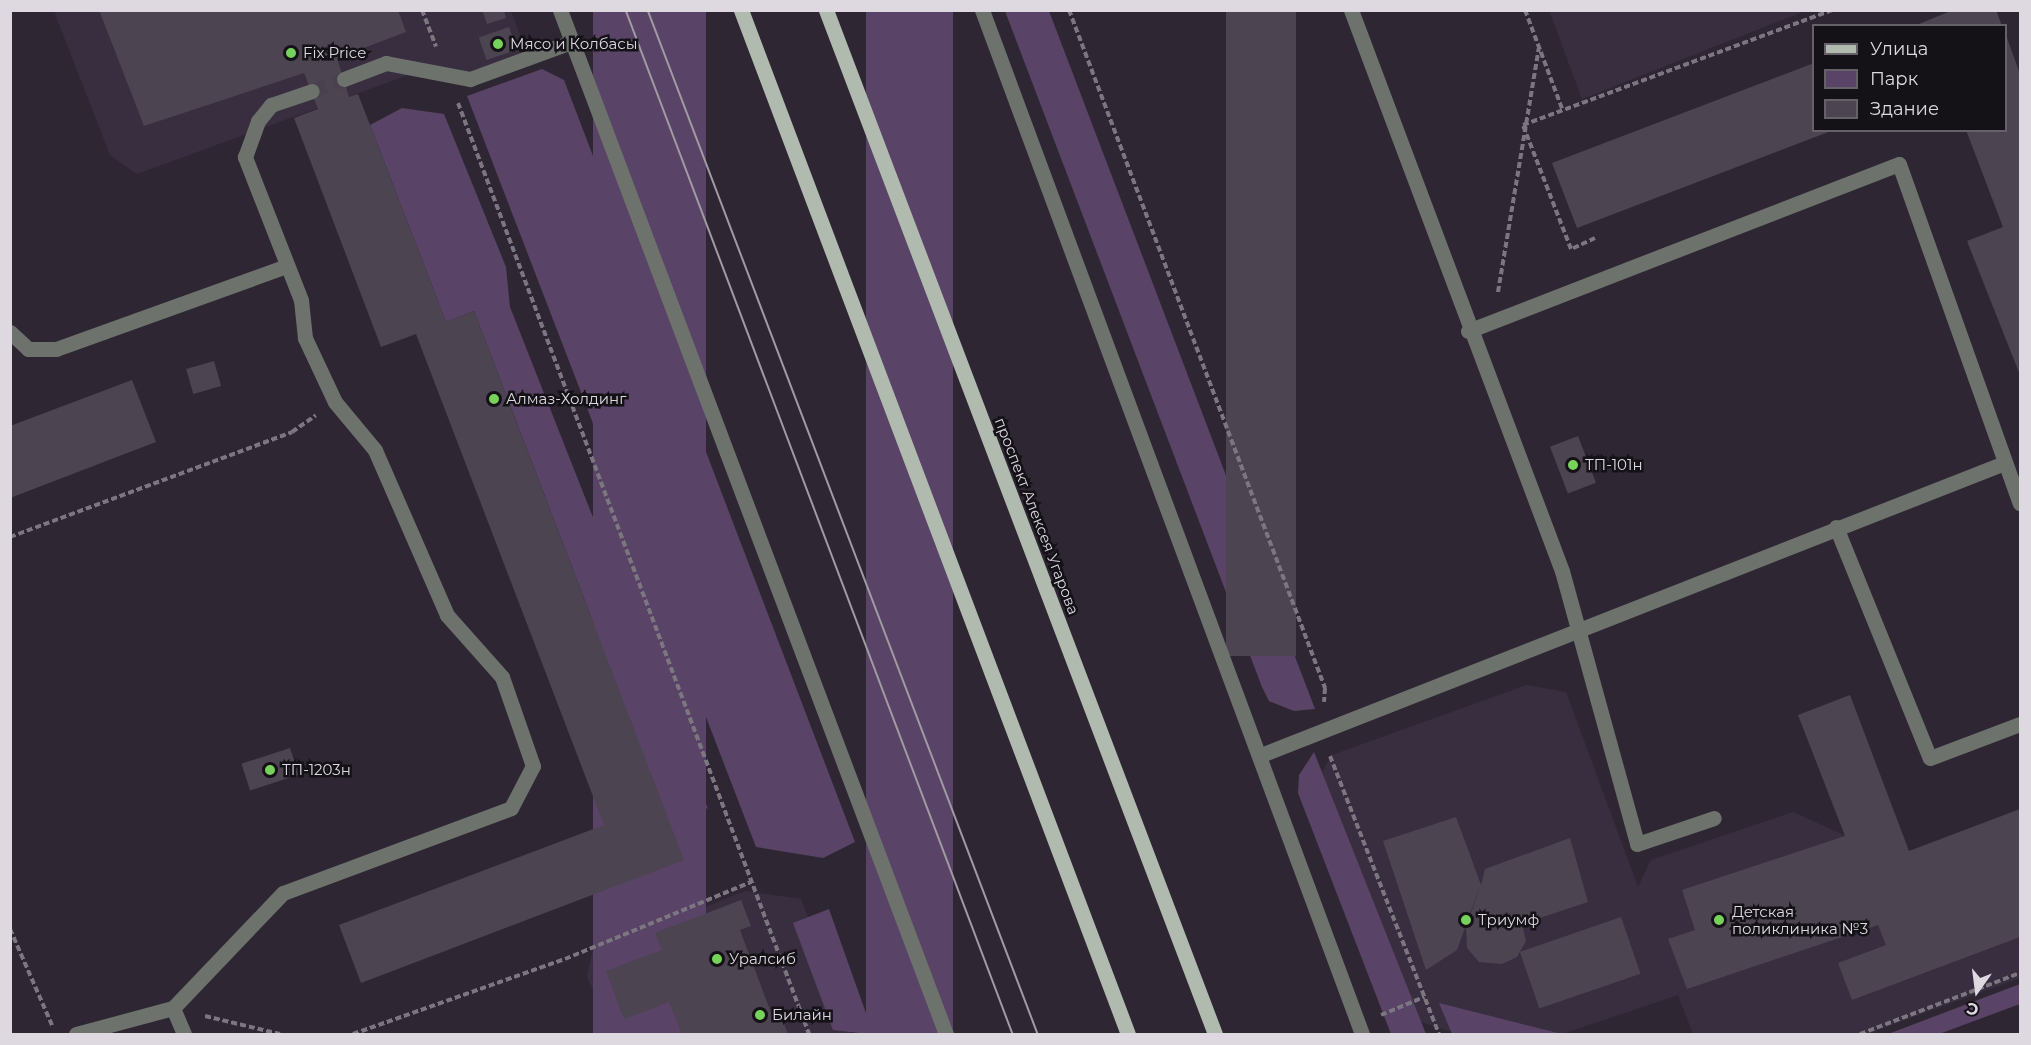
<!DOCTYPE html>
<html>
<head>
<meta charset="utf-8">
<style>
	body { margin:0 }
	#map { position:relative; width:2031px; height:1045px; overflow:hidden; background:#2e2733; font-family:Montserrat,sans-serif }
	div>[style] { position:absolute }
	[style*='--x'] { left:calc(var(--x)*1px); top:calc(var(--y)*1px); width:calc(var(--w)*1px); rotate:calc(var(--a)*1deg) }
	.built>* { inset:0; background:#392e3f }
	.green>* { inset:0; background:#594366; transform-origin:0 0 }
	.building>* { inset:0; background:#4c4451; transform-origin:0 0 }
	.minor-tunnel>* { height:15px; margin-top:-7.5px; transform-origin:0; background:repeating-linear-gradient(90deg,#48424d 0 15px,transparent 0 23px) }
	.path>* { height:4px; margin-top:-2px; transform-origin:0; background:repeating-linear-gradient(90deg,#7c7680 0 6px,transparent 0 9px) }
	.minor>* { height:15px; margin:-7.5px; padding:0 7.5px; transform-origin:7.5px; border-radius:7.5px; background:#6d726c }
	.major>* { height:15px; margin:-7.5px; padding:0 7.5px; transform-origin:7.5px; border-radius:7.5px; background:#b0baae }
	.tram>* { height:1.5px; margin:-0.75px; padding:0 0.75px; transform-origin:0.75px; border-radius:0.75px; background:#a09aa4 }
	.dots>* { width:16px; height:16px; translate:-50% -50%; box-sizing:border-box; border:3px solid #141117; border-radius:50% }
	span { translate:-50% -50%; white-space:nowrap; text-align:center; line-height:1.15; -webkit-text-stroke:5px #141117; paint-order:stroke }
	.poi-label { font-size:15px; color:#ded9e1 }
	.left { translate:0 -50%; text-align:left }
	.street-label { font-size:15px; color:#ded9e1 }
	.frame { position:absolute; inset:0; border:12px solid #ded9e1; pointer-events:none }
	.legend { position:absolute; left:1812px; top:24px; width:195px; height:108px; box-sizing:border-box; background:#141117; border:2px solid #656168; margin:0; padding:8px 10px; list-style:none; font-size:18px; color:#ded9e1 }
	.legend li { display:flex; align-items:center; gap:12px; height:30px }
	.legend b { width:30px; border:2px solid #656168 }
	.north { position:absolute; left:1947px; top:961px; width:60px; height:60px; -webkit-text-stroke:4px #141117; paint-order:stroke; rotate:194deg; font-size:16px; font-weight:700; line-height:24px; text-align:center; color:#ded9e1 }
	.north::after { content:''; display:block; margin:auto; width:21px; height:27px; background:#ded9e1; clip-path:polygon(50% 0,100% 100%,50% 72%,0 100%) }
</style>
</head>
<body>
<div id="map">
	<div class="built">
		<div style="clip-path:polygon(1549px 10px,1805px 10px,1805px 11px,1582px 99px)"></div>
		<div style="clip-path:polygon(54px 11px,511px 11px,522px 41px,519px 56px,454px 82px,430px 67px,137px 174px,110px 155px)"></div>
		<div style="clip-path:polygon(1527px 685px,1566px 692px,1638px 887px,1651px 860px,1793px 812px,1866px 845px,1888px 903px,2020px 856px,2020px 978px,1867px 1034px,1693px 1034px,1678px 995px,1562px 1034px,1458px 1034px,1406px 1017px,1315px 784px,1332px 755px)"></div>
		<div style="clip-path:polygon(745px 891px,801px 899px,852px 1034px,613px 1034px,587px 977px,592px 953px)"></div>
	</div>
	<div class="green">
		<div style="left:593px;top:11px;width:113px;height:1096px"></div>
		<div style="left:866px;top:11px;width:87px;height:1094px"></div>
		<div style="clip-path:polygon(1005px 11px,1049px 11px,1315px 709px,1294px 711px,1269px 701px,1262px 687px)"></div>
		<div style="clip-path:polygon(542px 69px,564px 80px,855px 842px,823px 858px,756px 847px,467px 96px)"></div>
		<div style="clip-path:polygon(402px 108px,444px 114px,506px 267px,510px 307px,708px 809px,655px 784px,474px 311px,446px 322px,370px 125px)"></div>
		<div style="clip-path:polygon(1314px 752px,1426px 1034px,1391px 1034px,1298px 793px,1299px 775px)"></div>
		<div style="clip-path:polygon(829px 909px,873px 1033px,868px 1034px,833px 1030px,793px 923px)"></div>
		<div style="clip-path:polygon(2020px 984px,2020px 1004px,1939px 1034px,1888px 1034px)"></div>
		<div style="clip-path:polygon(1439px 1003px,1562px 1034px,1452px 1034px)"></div>
	</div>
	<div class="building">
		<div style="clip-path:polygon(99px 10px,398px 10px,406px 32px,337px 58px,349px 97px,358px 94px,446px 322px,474px 311px,684px 860px,361px 983px,339px 925px,604px 825px,416px 334px,381px 347px,294px 118px,318px 109px,304px 73px,144px 126px)"></div>
		<div style="clip-path:polygon(482px 10px,504px 10px,506px 18px,487px 24px)"></div>
		<div style="left:1226px;top:10px;width:70px;height:646px"></div>
		<div style="clip-path:polygon(1953px 10px,1996px 10px,2002px 26px,1914px 26px)"></div>
		<div style="left:509px;top:27px;width:24px;height:32px;rotate:71deg"></div>
		<div style="clip-path:polygon(2006px 35px,2020px 74px,2020px 375px,1967px 241px,2003px 227px,1966px 130px,2006px 130px)"></div>
		<div style="clip-path:polygon(1814px 63px,1814px 130px,1831px 131px,1577px 228px,1552px 163px)"></div>
		<div style="left:214px;top:361px;width:26px;height:29px;rotate:74deg"></div>
		<div style="clip-path:polygon(132px 380px,156px 442px,10px 498px,10px 426px)"></div>
		<div style="left:1578px;top:436px;width:50px;height:30px;rotate:69deg"></div>
		<div style="clip-path:polygon(1850px 695px,1909px 851px,2020px 809px,2020px 937px,1852px 1000px,1838px 963px,1886px 945px,1878px 925px,1687px 989px,1668px 939px,1695px 930px,1682px 890px,1845px 836px,1798px 715px)"></div>
		<div style="left:290px;top:748px;width:28px;height:51px;rotate:72deg"></div>
		<div style="clip-path:polygon(1456px 817px,1481px 885px,1485px 869px,1570px 838px,1588px 902px,1522px 924px,1526px 941px,1517px 957px,1502px 964px,1479px 962px,1467px 948px,1466px 928px,1480px 886px,1457px 950px,1426px 970px,1383px 841px)"></div>
		<div style="clip-path:polygon(741px 900px,751px 926px,740px 930px,773px 1018px,781px 1016px,788px 1034px,682px 1034px,669px 1002px,624px 1019px,606px 971px,662px 950px,655px 933px)"></div>
		<div style="left:1621px;top:917px;width:60px;height:107px;rotate:71deg"></div>
	</div>
	<div class="minor-tunnel">
		<div style="--x:312;--y:91;--w:34;--a:-21"></div>
	</div>
	<div class="path">
		<div style="--x:422;--y:10;--w:39;--a:69"></div>
		<div style="--x:1069;--y:10;--w:725;--a:69.31"></div>
		<div style="--x:1325;--y:688;--w:14;--a:94"></div>
		<div style="--x:1525;--y:10;--w:108;--a:69.4"></div>
		<div style="--x:458;--y:103;--w:995;--a:69.34"></div>
		<div style="--x:1595;--y:238;--w:26;--a:155"></div>
		<div style="--x:1571;--y:249;--w:133;--a:-111.2"></div>
		<div style="--x:1523;--y:125;--w:331;--a:-20.4"></div>
		<div style="--x:1498;--y:292;--w:247;--a:-80.5"></div>
		<div style="--x:10;--y:537;--w:301;--a:-20.4"></div>
		<div style="--x:292;--y:432;--w:29;--a:-35"></div>
		<div style="--x:1330;--y:756;--w:299;--a:68.6"></div>
		<div style="--x:10;--y:929;--w:105;--a:66.4"></div>
		<div style="--x:1381;--y:1015;--w:47;--a:-22.7"></div>
		<div style="--x:205;--y:1016;--w:77;--a:13.5"></div>
		<div style="--x:353;--y:1034;--w:225;--a:-19.5"></div>
		<div style="--x:565;--y:959;--w:201;--a:-22.5"></div>
		<div style="--x:1860;--y:1034;--w:171;--a:-20.9"></div>
	</div>
	<div class="minor">
		<div style="--x:560;--y:10;--w:1094;--a:69.35"></div>
		<div style="--x:982;--y:10;--w:1092;--a:69.64"></div>
		<div style="--x:1351;--y:10;--w:599;--a:69.39"></div>
		<div style="--x:1562;--y:571;--w:283;--a:74.6"></div>
		<div style="--x:1637;--y:844;--w:81;--a:-18.7"></div>
		<div style="--x:344;--y:79;--w:45;--a:-20.9"></div>
		<div style="--x:386;--y:63;--w:86;--a:10.8"></div>
		<div style="--x:470;--y:79;--w:108;--a:-20.1"></div>
		<div style="--x:1468;--y:331;--w:462;--a:-21.2"></div>
		<div style="--x:1899;--y:164;--w:360;--a:70.4"></div>
		<div style="--x:10;--y:332;--w:25;--a:43"></div>
		<div style="--x:28;--y:349;--w:28;--a:0"></div>
		<div style="--x:56;--y:349;--w:245;--a:-19.8"></div>
		<div style="--x:1836;--y:527;--w:249;--a:67.9"></div>
		<div style="--x:1930;--y:758;--w:96;--a:-20.7"></div>
		<div style="--x:1261;--y:755;--w:798;--a:-21.45"></div>
		<div style="--x:76;--y:1034;--w:100;--a:-15"></div>
		<div style="--x:184;--y:1034;--w:28;--a:-113"></div>
		<div style="--x:173;--y:1008;--w:159;--a:-46.3"></div>
		<div style="--x:283;--y:893;--w:243;--a:-20.4"></div>
		<div style="--x:511;--y:808;--w:47;--a:-62.4"></div>
		<div style="--x:533;--y:766;--w:94;--a:-109.2"></div>
		<div style="--x:502;--y:677;--w:83;--a:-131.6"></div>
		<div style="--x:447;--y:615;--w:180;--a:-113.6"></div>
		<div style="--x:375;--y:450;--w:62;--a:-129.8"></div>
		<div style="--x:335;--y:402;--w:71;--a:-115.1"></div>
		<div style="--x:305;--y:338;--w:38;--a:-96"></div>
		<div style="--x:301;--y:300;--w:154;--a:-111.4"></div>
		<div style="--x:245;--y:157;--w:38;--a:-70"></div>
		<div style="--x:258;--y:121;--w:21;--a:-51"></div>
		<div style="--x:271;--y:105;--w:43;--a:-18.9"></div>
	</div>
	<div class="major">
		<div style="--x:741;--y:10;--w:1095;--a:69.3"></div>
		<div style="--x:826;--y:10;--w:1095;--a:69.2"></div>
	</div>
	<div class="tram">
		<div style="--x:626;--y:10;--w:1095;--a:69.3"></div>
		<div style="--x:648;--y:10;--w:1096;--a:69.15"></div>
	</div>
	<div class="dots">
		<div style="left:498px;top:44px;background:#76d25a"></div>
		<div style="left:291px;top:53px;background:#76d25a"></div>
		<div style="left:494px;top:399px;background:#76d25a"></div>
		<div style="left:1573px;top:465px;background:#76d25a"></div>
		<div style="left:270px;top:770px;background:#76d25a"></div>
		<div style="left:1466px;top:920px;background:#76d25a"></div>
		<div style="left:1719px;top:920px;background:#76d25a"></div>
		<div style="left:717px;top:959px;background:#76d25a"></div>
		<div style="left:760px;top:1015px;background:#76d25a"></div>
	</div>
	<div class="poi-label">
		<span class="left" style="left:510px;top:44px">Мясо и Колбасы</span>
		<span class="left" style="left:303px;top:53px">Fix Price</span>
		<span class="left" style="left:506px;top:399px">Алмаз-Холдинг</span>
		<span class="left" style="left:1585px;top:465px">ТП-101н</span>
		<span class="left" style="left:282px;top:770px">ТП-1203н</span>
		<span class="left" style="left:1732px;top:920px">Детская<br>поликлиника №3</span>
		<span class="left" style="left:1478px;top:920px">Триумф</span>
		<span class="left" style="left:729px;top:959px">Уралсиб</span>
		<span class="left" style="left:772px;top:1015px">Билайн</span>
	</div>
	<div class="street-label">
		<span style="left:1037px;top:516px;rotate:69deg">проспект Алексея Угарова</span>
	</div>
	<div class="frame"></div>
	<ul class="legend">
	<li><b style="height:8px;background:#b0baae"></b>Улица</li>
	<li><b style="height:16px;background:#594366"></b>Парк</li>
	<li><b style="height:16px;background:#4c4451"></b>Здание</li>
	</ul>
	<div class="north">С</div>
</div>
</body>
</html>
